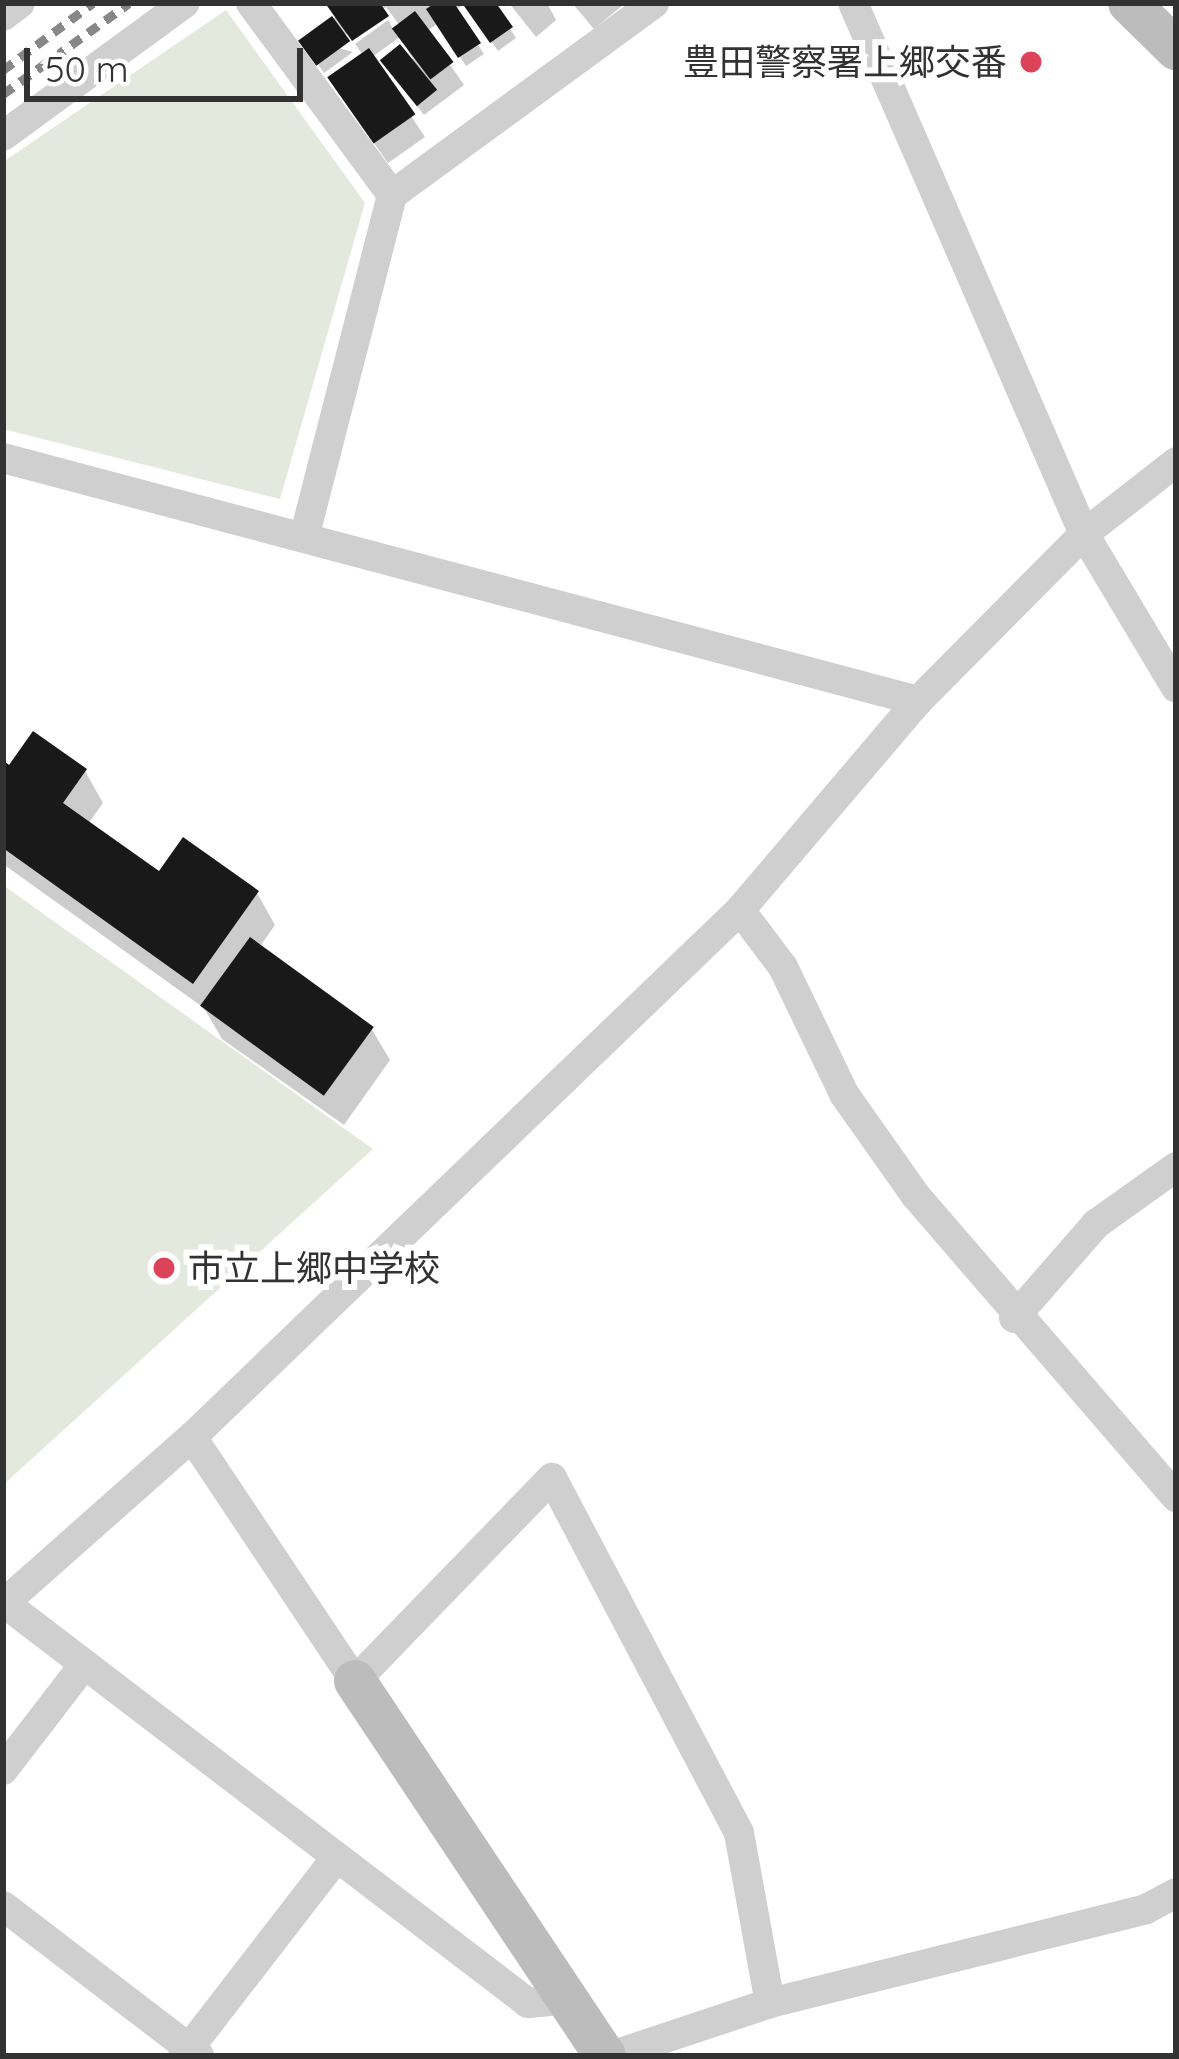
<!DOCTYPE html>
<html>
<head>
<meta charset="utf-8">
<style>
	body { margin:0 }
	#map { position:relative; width:1179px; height:2059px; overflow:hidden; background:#fff; font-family:Quicksand,"Noto Sans JP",sans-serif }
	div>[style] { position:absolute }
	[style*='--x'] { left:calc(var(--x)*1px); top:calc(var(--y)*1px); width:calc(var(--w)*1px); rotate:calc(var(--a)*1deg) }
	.green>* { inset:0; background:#e3e9dc }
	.shadow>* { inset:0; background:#0003 }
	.building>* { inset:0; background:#191919; transform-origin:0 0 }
	.street>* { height:30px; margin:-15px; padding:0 15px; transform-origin:15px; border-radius:15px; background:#cfcfcf }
	.secondary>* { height:42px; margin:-21px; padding:0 21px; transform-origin:21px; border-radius:21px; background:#bcbcbc }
	.rail>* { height:9px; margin-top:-4.5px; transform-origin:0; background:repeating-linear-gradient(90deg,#878787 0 12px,transparent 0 21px) }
	.dots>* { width:33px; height:33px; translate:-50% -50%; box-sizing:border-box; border:6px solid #fff; border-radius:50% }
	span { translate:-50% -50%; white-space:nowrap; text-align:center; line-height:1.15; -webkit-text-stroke:12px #fff; paint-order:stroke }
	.poi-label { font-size:36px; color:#323232 }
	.right { translate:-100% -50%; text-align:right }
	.left { translate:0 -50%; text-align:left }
	.frame { position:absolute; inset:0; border:6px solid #323232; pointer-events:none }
	.scale { position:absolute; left:24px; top:48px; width:279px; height:54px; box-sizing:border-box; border:6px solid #323232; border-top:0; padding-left:15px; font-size:36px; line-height:42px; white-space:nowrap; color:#323232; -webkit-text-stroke:9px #fff; paint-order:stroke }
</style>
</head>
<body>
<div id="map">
	<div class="green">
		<div style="clip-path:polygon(226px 10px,365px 203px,280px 499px,3px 429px,3px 162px)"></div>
		<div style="clip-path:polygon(3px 885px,373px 1149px,3px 1485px)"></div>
	</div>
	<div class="shadow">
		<div style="clip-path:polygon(326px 3px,493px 3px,516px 38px,498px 51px,466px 3px,455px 10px,484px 54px,466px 66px,438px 23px,427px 31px,464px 85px,424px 115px,389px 70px,413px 59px,400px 37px,372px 57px,425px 137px,388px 163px,343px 99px,363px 55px,355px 44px,388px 20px,394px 31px,400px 26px,386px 7px,343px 36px,339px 48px,353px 52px,324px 73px,302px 41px,336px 17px)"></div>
		<div style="clip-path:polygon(509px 3px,547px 3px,556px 20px,536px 37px)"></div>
		<div style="clip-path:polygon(572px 3px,622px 3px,623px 5px,594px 29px)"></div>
		<div style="clip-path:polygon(3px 764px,85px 771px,103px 803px,88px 824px,159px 876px,257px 893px,275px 925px,259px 948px,371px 1028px,390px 1060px,344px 1125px,222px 1039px,204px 1008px,3px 864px)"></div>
	</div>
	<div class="building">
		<div style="clip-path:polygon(325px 3px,380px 3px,389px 16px,352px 41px)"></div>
		<div style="clip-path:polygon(435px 3px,454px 3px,481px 43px,458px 58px,426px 9px)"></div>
		<div style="clip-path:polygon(462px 3px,496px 3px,513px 27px,490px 43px)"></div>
		<div style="left:415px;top:11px;width:64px;height:29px;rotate:53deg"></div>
		<div style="left:332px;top:16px;width:31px;height:42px;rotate:54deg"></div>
		<div style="left:400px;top:44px;width:59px;height:26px;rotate:51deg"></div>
		<div style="left:369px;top:48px;width:81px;height:51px;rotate:55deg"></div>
		<div style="clip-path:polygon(33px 731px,87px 769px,63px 803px,159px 871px,183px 837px,259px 891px,193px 984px,3px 848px,3px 760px,9px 765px)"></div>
		<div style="left:250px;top:937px;width:153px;height:85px;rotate:36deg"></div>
	</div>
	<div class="street">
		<div style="--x:251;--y:3;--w:238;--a:53.7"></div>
		<div style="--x:853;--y:3;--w:579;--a:66.49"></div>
		<div style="--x:1084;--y:534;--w:179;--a:59.1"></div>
		<div style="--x:3;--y:16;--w:21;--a:-37"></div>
		<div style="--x:3;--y:136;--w:225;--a:-36.2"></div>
		<div style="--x:3;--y:458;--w:947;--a:14.87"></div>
		<div style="--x:305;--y:534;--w:350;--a:-75.6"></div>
		<div style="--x:392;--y:195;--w:325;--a:-36.2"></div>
		<div style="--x:740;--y:910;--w:71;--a:53"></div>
		<div style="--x:783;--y:967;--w:141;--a:64.3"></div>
		<div style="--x:844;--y:1094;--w:125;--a:54.8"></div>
		<div style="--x:916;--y:1196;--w:398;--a:49.2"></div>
		<div style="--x:1014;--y:1318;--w:125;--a:-48.9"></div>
		<div style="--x:1096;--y:1224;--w:98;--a:-35.5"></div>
		<div style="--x:192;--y:1437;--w:293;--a:56.3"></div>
		<div style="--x:355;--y:1681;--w:283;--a:-45.9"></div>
		<div style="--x:552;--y:1478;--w:401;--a:62.2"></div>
		<div style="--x:739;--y:1833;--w:173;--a:79.7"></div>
		<div style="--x:3;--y:1602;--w:661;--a:37.37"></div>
		<div style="--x:528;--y:2003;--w:36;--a:-5"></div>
		<div style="--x:3;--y:1604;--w:252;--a:-41.5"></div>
		<div style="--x:192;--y:1437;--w:760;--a:-43.88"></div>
		<div style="--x:740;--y:910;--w:275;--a:-49.6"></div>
		<div style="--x:918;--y:701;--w:235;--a:-45.2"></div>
		<div style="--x:1084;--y:534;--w:117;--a:-38"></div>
		<div style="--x:3;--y:1770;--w:131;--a:-52.4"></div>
		<div style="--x:3;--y:1906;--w:247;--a:37.4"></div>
		<div style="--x:183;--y:2056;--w:249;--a:-52.3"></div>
		<div style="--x:611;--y:2056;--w:168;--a:-18.4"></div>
		<div style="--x:770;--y:2003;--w:388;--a:-14"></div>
		<div style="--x:1146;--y:1909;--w:34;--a:-28"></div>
	</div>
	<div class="secondary">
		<div style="--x:1129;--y:3;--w:66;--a:44.4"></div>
		<div style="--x:355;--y:1681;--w:451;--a:56.3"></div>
	</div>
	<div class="rail">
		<div style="--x:3;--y:70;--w:112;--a:-36.7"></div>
		<div style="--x:3;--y:94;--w:155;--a:-35.8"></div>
	</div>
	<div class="dots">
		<div style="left:1031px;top:62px;background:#dc4259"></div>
		<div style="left:164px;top:1268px;background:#dc4259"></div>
	</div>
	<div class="poi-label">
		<span class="right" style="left:1007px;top:62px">豊田警察署上郷交番</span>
		<span class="left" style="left:188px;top:1268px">市立上郷中学校</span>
	</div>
	<div class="frame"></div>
	<div class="scale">50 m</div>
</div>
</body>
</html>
